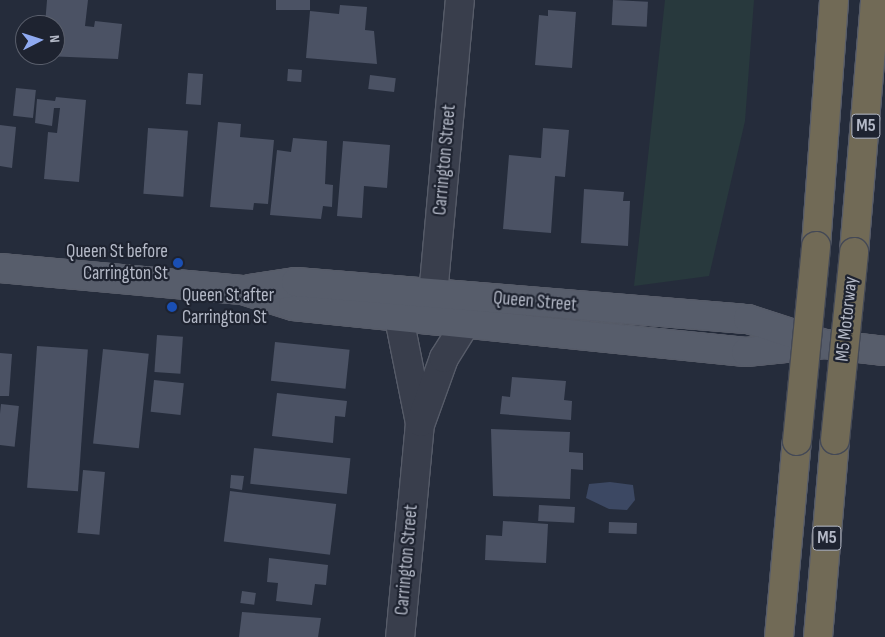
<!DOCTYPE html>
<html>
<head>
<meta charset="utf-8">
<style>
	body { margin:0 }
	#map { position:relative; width:885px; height:637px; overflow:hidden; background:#252c3b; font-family:"Sofia Sans Condensed",sans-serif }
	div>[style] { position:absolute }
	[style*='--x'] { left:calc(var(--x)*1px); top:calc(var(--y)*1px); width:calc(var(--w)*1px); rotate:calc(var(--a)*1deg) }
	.green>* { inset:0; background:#28393d }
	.water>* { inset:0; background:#3c4863 }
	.building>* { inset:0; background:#4b5264; transform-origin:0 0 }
	.roads { filter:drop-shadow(1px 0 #575c69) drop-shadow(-1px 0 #575c69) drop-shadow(0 1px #575c69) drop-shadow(0 -1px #575c69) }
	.minor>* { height:28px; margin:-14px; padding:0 14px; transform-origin:14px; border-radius:14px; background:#393e4c }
	.major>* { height:28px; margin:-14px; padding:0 14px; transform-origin:14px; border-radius:14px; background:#575d6b }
	.highway>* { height:28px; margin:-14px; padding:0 14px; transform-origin:14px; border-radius:14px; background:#716a56 }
	.bridges { filter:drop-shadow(1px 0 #444956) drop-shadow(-1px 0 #444956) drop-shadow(0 1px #444956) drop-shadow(0 -1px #444956) }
	.highway-bridge>* { height:28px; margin:-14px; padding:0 14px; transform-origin:14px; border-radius:14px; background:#716a56 }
	.dots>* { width:14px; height:14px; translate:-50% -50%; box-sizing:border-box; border:2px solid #1e2330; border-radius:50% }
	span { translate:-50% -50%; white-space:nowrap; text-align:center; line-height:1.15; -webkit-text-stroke:4.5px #1e2330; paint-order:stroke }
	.shield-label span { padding:1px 4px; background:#1e2330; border:1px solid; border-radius:4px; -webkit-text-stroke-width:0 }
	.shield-label { font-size:18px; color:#b4b9c7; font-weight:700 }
	.street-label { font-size:19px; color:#b4b9c7 }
	.poi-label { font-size:19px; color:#b4b9c7 }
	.right { translate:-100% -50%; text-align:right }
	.left { translate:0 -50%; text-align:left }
	.north { position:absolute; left:15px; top:15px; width:50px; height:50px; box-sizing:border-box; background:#1e2330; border:1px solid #5a5f6c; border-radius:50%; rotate:85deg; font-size:14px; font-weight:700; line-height:20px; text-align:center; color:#b4b9c7 }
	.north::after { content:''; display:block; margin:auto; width:18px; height:22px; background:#8faaf1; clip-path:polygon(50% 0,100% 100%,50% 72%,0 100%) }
</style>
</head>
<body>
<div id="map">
	<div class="green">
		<div style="clip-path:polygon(665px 0,754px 0,745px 121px,709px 276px,634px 286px)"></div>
	</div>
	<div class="water">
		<div style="clip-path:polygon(610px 482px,633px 485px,635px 500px,627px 510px,609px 509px,586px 498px,589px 484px)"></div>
	</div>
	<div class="building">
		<div style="clip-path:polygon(47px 0,88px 0,85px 26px,94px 27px,95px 21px,122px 24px,118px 59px,45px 56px,55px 55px,55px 25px,45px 25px)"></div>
		<div style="left:276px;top:0;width:34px;height:10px"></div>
		<div style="left:613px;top:0;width:35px;height:25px;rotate:3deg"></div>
		<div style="clip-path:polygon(340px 5px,367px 7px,365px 30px,374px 31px,377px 64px,306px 58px,310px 11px,339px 14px)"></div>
		<div style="clip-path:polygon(548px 10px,576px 12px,572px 68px,535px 65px,539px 15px,548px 16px)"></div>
		<div style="left:288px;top:69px;width:14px;height:12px;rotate:4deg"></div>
		<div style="left:188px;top:73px;width:15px;height:31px;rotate:4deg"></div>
		<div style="left:370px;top:75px;width:26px;height:14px;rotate:7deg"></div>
		<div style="left:16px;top:88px;width:20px;height:28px;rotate:6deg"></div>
		<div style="clip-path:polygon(56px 97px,86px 100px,79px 182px,44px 179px,48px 132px,57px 133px,60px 108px,54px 108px,52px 126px,35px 123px,37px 99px,55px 101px)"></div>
		<div style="clip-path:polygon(218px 122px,241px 124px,240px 137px,274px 140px,268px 204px,254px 203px,253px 210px,210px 207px)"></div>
		<div style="clip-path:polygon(0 125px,16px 127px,12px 168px,0 166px)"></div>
		<div style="left:148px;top:128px;width:40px;height:66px;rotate:4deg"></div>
		<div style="clip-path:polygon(543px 128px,569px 130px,565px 177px,555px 176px,551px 233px,503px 229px,509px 155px,541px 158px)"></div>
		<div style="clip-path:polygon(293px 138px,327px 141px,325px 184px,333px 185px,332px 207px,323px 206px,321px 219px,270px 215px,277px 150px,291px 152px)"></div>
		<div style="clip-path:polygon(343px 141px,390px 145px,387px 188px,364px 186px,362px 218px,337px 216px)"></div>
		<div style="clip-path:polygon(584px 189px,624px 192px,623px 201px,630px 201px,628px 246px,581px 243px)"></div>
		<div style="left:157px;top:335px;width:26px;height:37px;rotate:4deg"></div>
		<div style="left:275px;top:342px;width:75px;height:39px;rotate:6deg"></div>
		<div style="left:37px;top:346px;width:51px;height:142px;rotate:4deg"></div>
		<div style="left:103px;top:349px;width:46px;height:95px;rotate:6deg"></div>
		<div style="clip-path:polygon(0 353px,12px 354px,9px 396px,0 396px)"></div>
		<div style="clip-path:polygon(512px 377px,566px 381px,564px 400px,572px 401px,571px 420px,500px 414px,502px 396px,510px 397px)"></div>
		<div style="left:154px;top:380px;width:30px;height:32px;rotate:6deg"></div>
		<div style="clip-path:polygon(277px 393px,347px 401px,345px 417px,335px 416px,333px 443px,272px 436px)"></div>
		<div style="left:1px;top:404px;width:18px;height:41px;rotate:6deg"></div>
		<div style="clip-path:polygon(491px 429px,570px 432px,569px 452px,583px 453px,583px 470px,571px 469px,570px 499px,493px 496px)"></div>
		<div style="left:254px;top:448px;width:97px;height:36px;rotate:6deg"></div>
		<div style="left:83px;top:470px;width:22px;height:63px;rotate:5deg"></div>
		<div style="clip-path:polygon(231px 475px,244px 476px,242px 490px,230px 488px)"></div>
		<div style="left:230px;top:491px;width:107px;height:51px;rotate:7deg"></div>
		<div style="left:539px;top:505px;width:36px;height:16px;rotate:3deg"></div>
		<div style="clip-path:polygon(503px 521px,548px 524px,546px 563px,485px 560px,486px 535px,502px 536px)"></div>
		<div style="left:609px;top:522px;width:28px;height:11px;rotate:2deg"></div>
		<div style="clip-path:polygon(269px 558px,328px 565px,326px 585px,315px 584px,312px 605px,276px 601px,278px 583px,267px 582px)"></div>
		<div style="left:242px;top:591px;width:14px;height:12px;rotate:8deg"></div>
		<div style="clip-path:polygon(242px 612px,321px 618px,318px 637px,239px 637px)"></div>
	</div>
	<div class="roads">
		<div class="minor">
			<div style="--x:431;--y:317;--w:318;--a:-84.8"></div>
			<div style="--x:399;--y:318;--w:107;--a:78.7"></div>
			<div style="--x:420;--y:423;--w:215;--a:95.3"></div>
			<div style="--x:421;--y:422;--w:68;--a:-70.2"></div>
			<div style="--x:444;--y:358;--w:40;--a:-58"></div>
		</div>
		<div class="major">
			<div style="--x:0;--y:268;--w:243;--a:5.2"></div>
			<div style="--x:242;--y:290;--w:53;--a:17.4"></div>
			<div style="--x:293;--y:306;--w:455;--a:5.8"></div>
			<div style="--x:746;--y:352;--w:79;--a:-5.8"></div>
			<div style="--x:249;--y:289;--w:48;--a:-8.5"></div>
			<div style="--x:296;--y:282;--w:454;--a:4.7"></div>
			<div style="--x:748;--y:319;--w:81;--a:18"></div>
			<div style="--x:825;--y:344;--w:60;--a:6.7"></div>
		</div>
		<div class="highway">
			<div style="--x:816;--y:246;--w:247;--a:-85.8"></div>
			<div style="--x:854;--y:252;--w:253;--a:-85.2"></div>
			<div style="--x:779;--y:637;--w:197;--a:-84.8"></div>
			<div style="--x:818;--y:637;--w:198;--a:-85.1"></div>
		</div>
	</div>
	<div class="bridges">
		<div class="highway-bridge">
			<div style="--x:835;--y:440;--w:189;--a:-84.2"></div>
			<div style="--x:797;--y:441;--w:196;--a:-84.4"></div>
		</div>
	</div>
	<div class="dots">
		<div style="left:178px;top:263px;background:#1a4fb4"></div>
		<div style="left:172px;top:307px;background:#1a4fb4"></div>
	</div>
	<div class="shield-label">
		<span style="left:866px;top:126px">M5</span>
		<span style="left:827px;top:538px">M5</span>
	</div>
	<div class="street-label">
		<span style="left:445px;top:160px;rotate:-85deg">Carrington Street</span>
		<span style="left:535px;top:302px;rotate:5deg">Queen Street</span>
		<span style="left:847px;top:319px;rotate:-84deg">M5 Motorway</span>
		<span style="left:407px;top:560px;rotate:-85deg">Carrington Street</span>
	</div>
	<div class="poi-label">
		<span class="right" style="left:168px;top:263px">Queen St before<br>Carrington St</span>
		<span class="left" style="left:182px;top:307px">Queen St after<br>Carrington St</span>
	</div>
	<div class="north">N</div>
</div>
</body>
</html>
